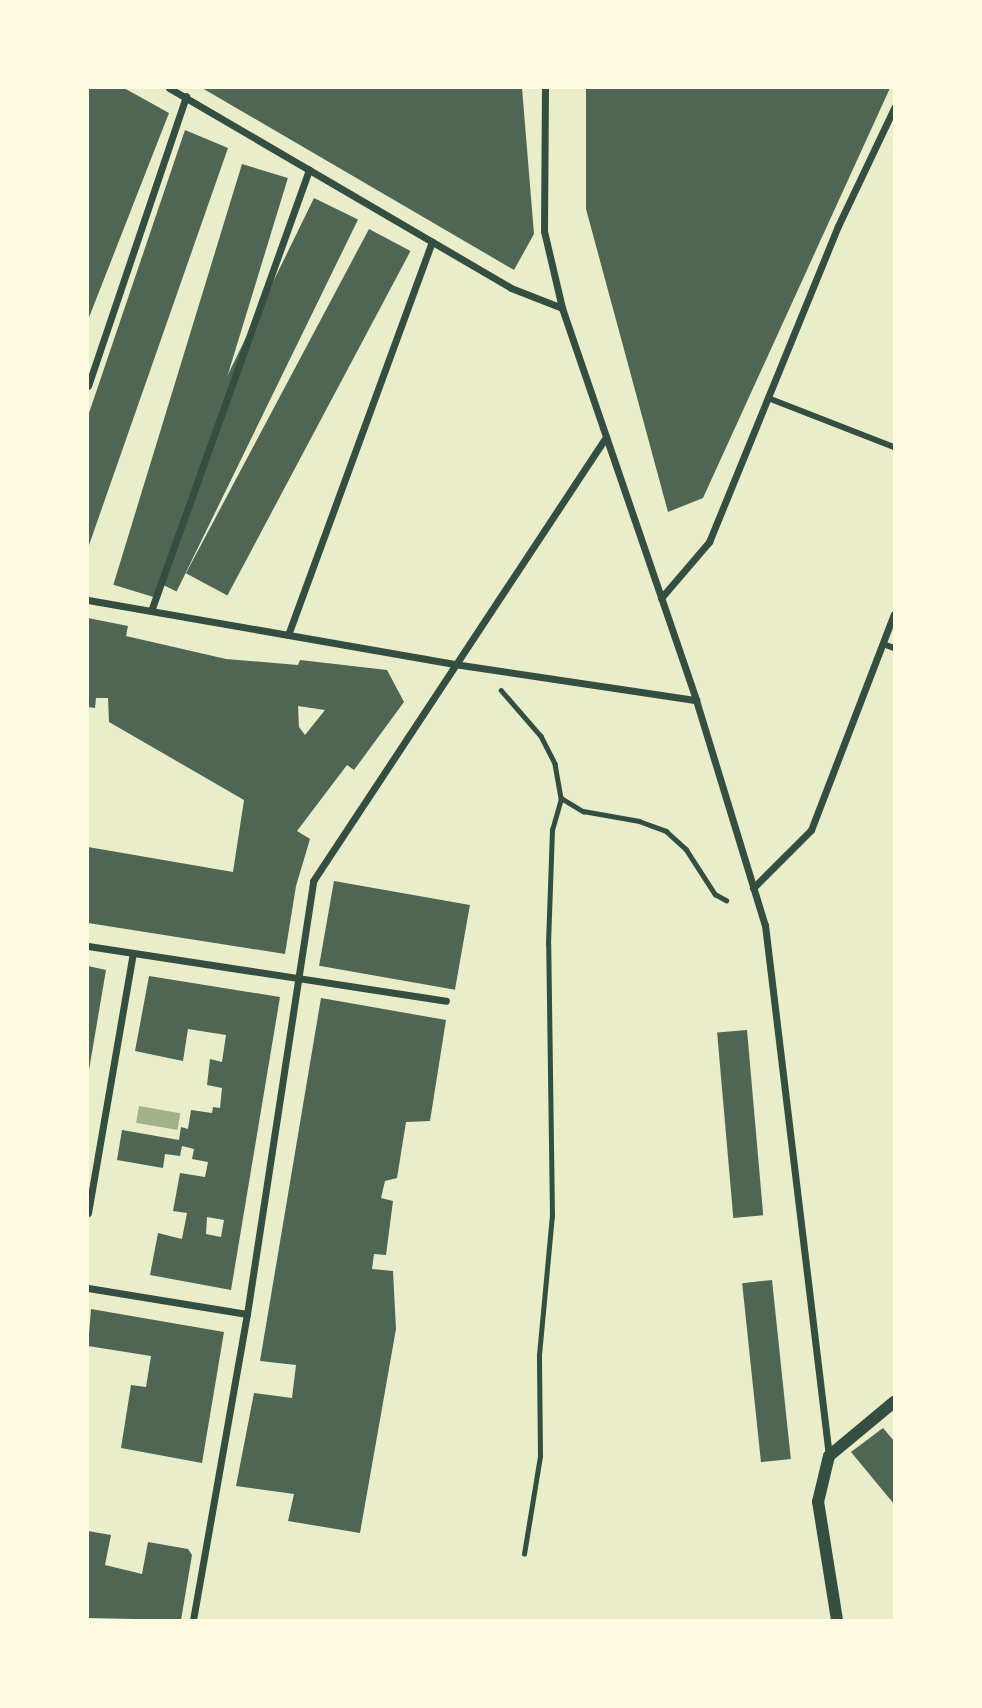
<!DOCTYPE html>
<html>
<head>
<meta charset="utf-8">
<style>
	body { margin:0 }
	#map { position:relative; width:982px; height:1708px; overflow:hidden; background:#e9edc9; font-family:"Crimson Pro",serif }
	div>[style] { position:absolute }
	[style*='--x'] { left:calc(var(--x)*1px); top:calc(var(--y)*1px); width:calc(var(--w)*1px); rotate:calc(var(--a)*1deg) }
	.water>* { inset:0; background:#a3b18a; transform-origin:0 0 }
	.building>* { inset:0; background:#4f6655; transform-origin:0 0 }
	.path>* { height:4.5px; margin:-2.25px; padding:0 2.25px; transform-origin:2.25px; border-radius:2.25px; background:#344e41 }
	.pedestrian>* { height:6px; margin:-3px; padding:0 3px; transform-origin:3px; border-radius:3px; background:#344e41 }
	.minor>* { height:7px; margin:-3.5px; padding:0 3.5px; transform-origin:3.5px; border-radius:3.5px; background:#344e41 }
	.tertiary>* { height:12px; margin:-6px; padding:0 6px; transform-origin:6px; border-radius:6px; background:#344e41 }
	span { translate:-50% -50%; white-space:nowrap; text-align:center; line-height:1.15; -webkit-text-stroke:5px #fefae0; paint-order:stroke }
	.frame { position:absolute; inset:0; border:89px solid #fefae0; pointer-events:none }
</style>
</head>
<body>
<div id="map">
	<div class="water">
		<div style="left:139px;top:1106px;width:42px;height:17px;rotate:10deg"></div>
	</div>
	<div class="building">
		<div style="clip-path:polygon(88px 88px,124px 88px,169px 113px,88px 320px)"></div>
		<div style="clip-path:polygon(202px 88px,522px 88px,534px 234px,514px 270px)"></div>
		<div style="clip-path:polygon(586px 88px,890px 88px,703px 498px,668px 512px,586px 209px)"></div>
		<div style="clip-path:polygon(185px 130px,228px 148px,88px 548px,88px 416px)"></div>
		<div style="left:242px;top:164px;width:48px;height:440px;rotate:17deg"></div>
		<div style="left:314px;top:198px;width:49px;height:414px;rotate:26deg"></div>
		<div style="left:369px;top:229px;width:47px;height:390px;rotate:28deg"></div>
		<div style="clip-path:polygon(evenodd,88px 618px,128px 626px,126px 636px,226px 659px,298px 665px,300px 660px,387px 670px,404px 702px,354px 770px,347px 765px,297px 831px,310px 839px,296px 886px,285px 954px,88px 923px,88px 847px,233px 872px,244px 800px,109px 722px,108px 698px,96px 698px,95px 708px,88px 707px,88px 618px,298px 706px,325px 710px,305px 735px,299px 727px,298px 706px)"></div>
		<div style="left:334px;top:881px;width:138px;height:86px;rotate:10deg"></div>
		<div style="clip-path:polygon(88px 966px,106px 970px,89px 1070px,88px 1070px)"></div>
		<div style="clip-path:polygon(evenodd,149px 976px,280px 997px,231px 1290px,150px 1275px,158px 1233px,182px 1239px,187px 1213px,173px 1211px,180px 1173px,205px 1177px,208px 1162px,192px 1159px,194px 1149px,182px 1146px,180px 1156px,165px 1154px,163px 1168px,117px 1160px,122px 1130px,179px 1140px,181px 1127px,188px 1129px,191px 1110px,212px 1113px,213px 1107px,220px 1108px,222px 1088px,207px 1085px,210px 1059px,222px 1062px,226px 1035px,188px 1029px,183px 1061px,135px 1051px,149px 976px,207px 1217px,224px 1220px,221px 1237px,206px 1234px,207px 1217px)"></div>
		<div style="clip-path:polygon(321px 998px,446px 1020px,430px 1121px,406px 1122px,397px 1178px,385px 1181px,381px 1198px,393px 1201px,386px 1255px,374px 1254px,372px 1269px,393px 1271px,396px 1329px,360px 1533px,288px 1521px,294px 1494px,236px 1486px,254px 1393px,292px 1398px,296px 1365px,260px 1361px)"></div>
		<div style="left:747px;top:1030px;width:186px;height:30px;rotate:85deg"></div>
		<div style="left:772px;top:1280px;width:180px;height:30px;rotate:84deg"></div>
		<div style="clip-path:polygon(91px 1309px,224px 1332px,202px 1463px,121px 1448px,131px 1385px,146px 1387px,151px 1356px,88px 1346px)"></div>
		<div style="clip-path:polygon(883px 1428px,894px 1441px,894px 1504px,851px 1452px)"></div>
		<div style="clip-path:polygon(88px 1531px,111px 1535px,105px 1565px,142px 1574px,148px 1542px,188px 1549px,192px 1555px,181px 1620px,88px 1618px)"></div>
	</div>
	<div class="path">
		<div style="--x:501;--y:690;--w:61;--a:49"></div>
		<div style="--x:541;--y:736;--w:31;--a:63"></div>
		<div style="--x:555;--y:764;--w:35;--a:80"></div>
		<div style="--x:561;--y:798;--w:26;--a:31"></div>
		<div style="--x:583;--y:811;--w:57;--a:10.1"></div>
		<div style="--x:639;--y:821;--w:29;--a:20"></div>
		<div style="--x:666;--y:831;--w:27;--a:42"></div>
		<div style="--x:686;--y:849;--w:54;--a:57.2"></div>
		<div style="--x:715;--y:894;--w:13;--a:29"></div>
		<div style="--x:524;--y:1554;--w:99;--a:-80.7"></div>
		<div style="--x:540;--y:1456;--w:101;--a:-90.6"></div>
		<div style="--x:539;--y:1355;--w:140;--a:-84.7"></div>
		<div style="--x:552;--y:1216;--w:272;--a:-90.8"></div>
		<div style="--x:548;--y:944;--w:114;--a:-88"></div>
		<div style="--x:552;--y:830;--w:33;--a:-74"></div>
	</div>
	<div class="pedestrian">
		<div style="--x:768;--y:398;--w:135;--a:21.3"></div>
		<div style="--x:883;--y:644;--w:12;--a:20"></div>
	</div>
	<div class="minor">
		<div style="--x:169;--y:88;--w:396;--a:30.3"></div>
		<div style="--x:511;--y:288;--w:55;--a:21.4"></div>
		<div style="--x:545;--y:88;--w:143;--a:90.4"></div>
		<div style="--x:544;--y:231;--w:79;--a:76.8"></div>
		<div style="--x:562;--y:308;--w:414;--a:71.1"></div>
		<div style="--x:696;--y:700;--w:235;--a:73"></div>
		<div style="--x:765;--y:925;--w:535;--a:83.13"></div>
		<div style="--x:88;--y:386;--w:306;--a:-71.3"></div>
		<div style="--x:661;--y:598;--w:74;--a:-49.4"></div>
		<div style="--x:709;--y:542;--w:341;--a:-67.8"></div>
		<div style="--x:838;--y:226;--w:131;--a:-64.6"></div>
		<div style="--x:88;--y:600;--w:372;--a:9.9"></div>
		<div style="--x:454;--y:664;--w:245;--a:8.5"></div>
		<div style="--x:151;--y:611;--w:469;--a:-70.3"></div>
		<div style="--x:288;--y:635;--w:419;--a:-69.9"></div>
		<div style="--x:753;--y:888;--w:82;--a:-45"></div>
		<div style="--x:811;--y:830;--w:231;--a:-69"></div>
		<div style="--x:88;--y:946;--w:362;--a:8.7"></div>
		<div style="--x:88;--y:1213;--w:264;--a:-80.2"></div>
		<div style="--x:88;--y:1288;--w:161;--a:9.3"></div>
		<div style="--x:193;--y:1620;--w:311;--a:-80"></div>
		<div style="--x:247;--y:1314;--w:438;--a:-81.3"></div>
		<div style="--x:313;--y:881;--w:532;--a:-56.58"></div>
	</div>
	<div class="tertiary">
		<div style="--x:837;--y:1620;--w:120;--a:-99.1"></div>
		<div style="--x:818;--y:1502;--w:47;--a:-76.6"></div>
		<div style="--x:829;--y:1456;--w:85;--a:-39.7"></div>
	</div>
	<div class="frame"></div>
</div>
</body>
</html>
